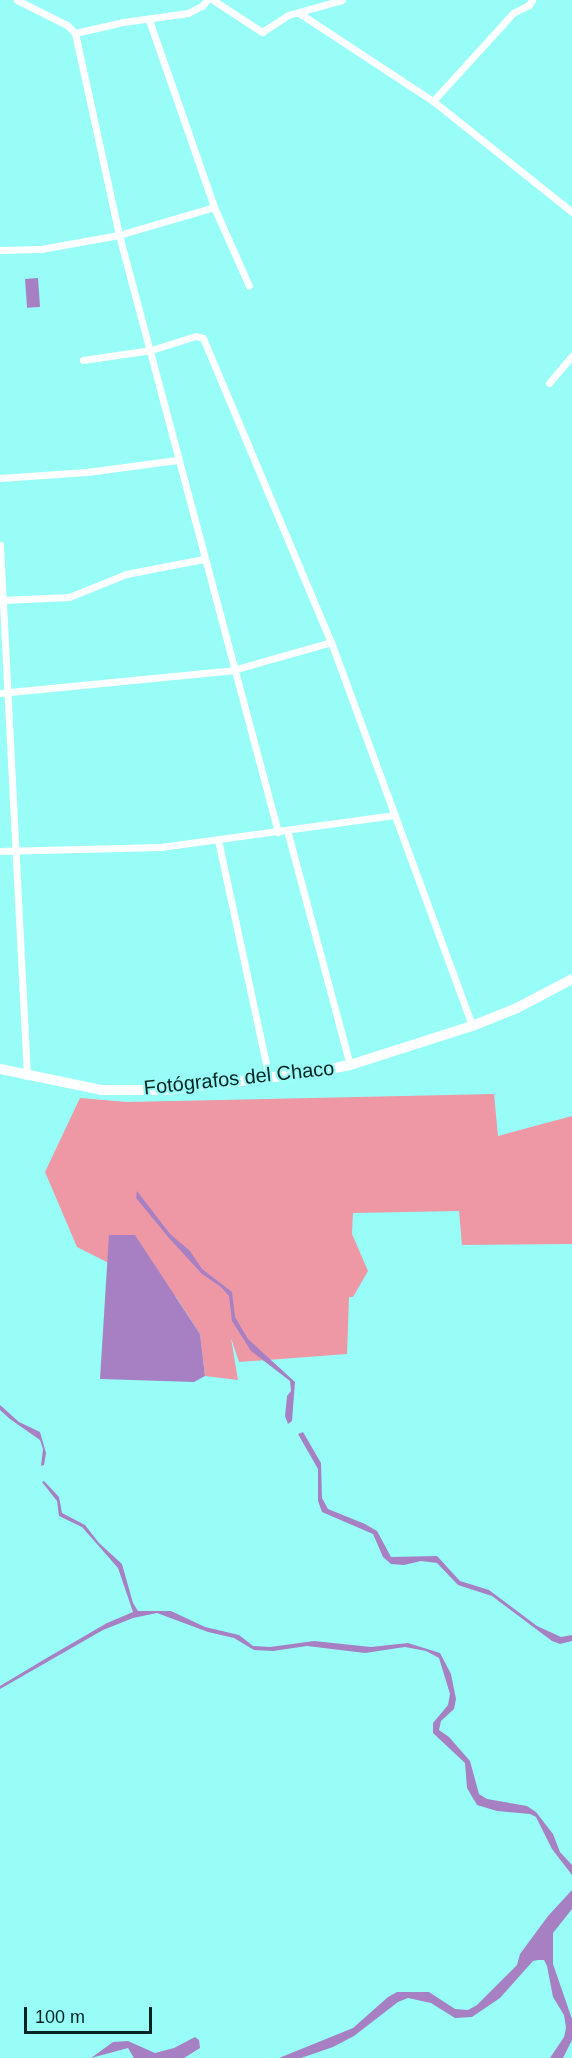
<!DOCTYPE html>
<html>
<head>
<meta charset="utf-8">
<style>
	body { margin:0 }
	#map { position:relative; width:572px; height:2058px; overflow:hidden; background:#99fdf7; font-family:Helvetica,sans-serif }
	div>[style] { position:absolute }
	[style*='--x'] { left:calc(var(--x)*1px); top:calc(var(--y)*1px); width:calc(var(--w)*1px); rotate:calc(var(--a)*1deg) }
	.forest>* { inset:0; background:#ee98a5 }
	.water>* { inset:0; background:#a680c2; transform-origin:0 0 }
	.street>* { height:7px; margin:-3.5px; padding:0 3.5px; transform-origin:3.5px; border-radius:3.5px; background:#fff }
	.secondary>* { height:10px; margin:-5px; padding:0 5px; transform-origin:5px; border-radius:5px; background:#fff }
	span { translate:-50% -50%; white-space:nowrap; text-align:center; line-height:1.15; -webkit-text-stroke:4.5px #99fdf7; paint-order:stroke }
	.street-label { font-size:20px; color:#032422 }
	.scale { position:absolute; left:24px; top:2007px; width:128px; height:27px; box-sizing:border-box; border:3px solid #032422; border-top:0; padding-left:8px; font-size:18px; line-height:21px; white-space:nowrap; color:#032422; -webkit-text-stroke:4px #99fdf7; paint-order:stroke }
</style>
</head>
<body>
<div id="map">
	<div class="forest">
		<div style="clip-path:polygon(494px 1094px,498px 1136px,572px 1116px,572px 1244px,462px 1245px,459px 1211px,353px 1213px,352px 1234px,368px 1271px,353px 1297px,349px 1297px,347px 1354px,239px 1362px,231px 1338px,238px 1380px,205px 1376px,200px 1334px,176px 1297px,77px 1247px,45px 1172px,80px 1098px,127px 1102px)"></div>
	</div>
	<div class="water">
		<div style="left:38px;top:278px;width:29px;height:13px;rotate:86deg"></div>
		<div style="clip-path:polygon(137px 1191px,170px 1234px,190px 1251px,202px 1269px,232px 1292px,235px 1317px,248px 1339px,295px 1382px,292px 1421px,288px 1424px,285px 1416px,287px 1396px,291px 1391px,290px 1381px,251px 1351px,232px 1321px,229px 1296px,221px 1287px,202px 1274px,169px 1238px,136px 1198px)"></div>
		<div style="clip-path:polygon(109px 1235px,135px 1235px,200px 1334px,205px 1376px,194px 1382px,100px 1379px)"></div>
		<div style="clip-path:polygon(0 1405px,19px 1422px,40px 1432px,46px 1453px,44px 1465px,41px 1466px,43px 1449px,40px 1440px,10px 1419px,0 1410px)"></div>
		<div style="clip-path:polygon(303px 1432px,321px 1463px,322px 1498px,328px 1509px,365px 1524px,377px 1531px,391px 1557px,437px 1556px,460px 1581px,489px 1590px,537px 1626px,561px 1637px,572px 1635px,572px 1641px,560px 1644px,552px 1641px,492px 1596px,458px 1585px,437px 1563px,421px 1561px,404px 1565px,391px 1564px,383px 1557px,373px 1534px,322px 1512px,318px 1501px,318px 1469px,298px 1434px)"></div>
		<div style="clip-path:polygon(44px 1481px,59px 1497px,62px 1513px,85px 1525px,99px 1543px,122px 1564px,133px 1603px,138px 1611px,171px 1611px,205px 1627px,239px 1635px,253px 1646px,270px 1647px,314px 1641px,371px 1647px,408px 1643px,440px 1653px,451px 1674px,456px 1699px,454px 1709px,441px 1721px,439px 1730px,449px 1737px,470px 1761px,479px 1794px,487px 1799px,527px 1806px,536px 1812px,553px 1834px,560px 1852px,572px 1865px,572px 1875px,552px 1849px,536px 1817px,530px 1814px,497px 1811px,477px 1805px,467px 1788px,465px 1763px,433px 1733px,433px 1723px,448px 1705px,450px 1694px,439px 1658px,426px 1651px,405px 1647px,365px 1653px,307px 1646px,273px 1651px,254px 1650px,234px 1638px,208px 1632px,157px 1613px,133px 1618px,103px 1630px,0 1689px,0 1686px,45px 1659px,107px 1623px,133px 1612px,118px 1568px,82px 1527px,59px 1516px,57px 1501px,42px 1482px)"></div>
		<div style="clip-path:polygon(572px 1890px,572px 1909px,553px 1933px,553px 1964px,572px 2019px,572px 2040px,563px 2058px,550px 2058px,564px 2037px,566px 2028px,564px 2015px,553px 1997px,547px 1966px,544px 1960px,538px 1960px,533px 1961px,500px 1998px,472px 2017px,455px 2018px,431px 2003px,408px 1998px,398px 2002px,354px 2036px,333px 2047px,301px 2058px,279px 2058px,353px 2028px,388px 1997px,397px 1992px,429px 1992px,455px 2009px,468px 2010px,477px 2005px,517px 1965px,520px 1954px,548px 1916px)"></div>
		<div style="clip-path:polygon(195px 2037px,199px 2040px,200px 2048px,184px 2058px,134px 2058px,128px 2048px,91px 2058px,113px 2042px,128px 2041px,155px 2053px,174px 2048px)"></div>
	</div>
	<div class="street">
		<div style="--x:17;--y:0;--w:56;--a:26.6"></div>
		<div style="--x:67;--y:25;--w:11;--a:45"></div>
		<div style="--x:75;--y:33;--w:207;--a:77.7"></div>
		<div style="--x:119;--y:235;--w:618;--a:75.09"></div>
		<div style="--x:213;--y:0;--w:59;--a:33.1"></div>
		<div style="--x:262;--y:32;--w:31;--a:-33"></div>
		<div style="--x:288;--y:15;--w:56;--a:-15.5"></div>
		<div style="--x:299;--y:13;--w:160;--a:33.3"></div>
		<div style="--x:433;--y:101;--w:178;--a:38.6"></div>
		<div style="--x:149;--y:20;--w:198;--a:70.8"></div>
		<div style="--x:214;--y:207;--w:86;--a:66.1"></div>
		<div style="--x:75;--y:33;--w:49;--a:-12.9"></div>
		<div style="--x:123;--y:22;--w:66;--a:-7.9"></div>
		<div style="--x:188;--y:13;--w:16;--a:-27"></div>
		<div style="--x:202;--y:6;--w:8;--a:-50"></div>
		<div style="--x:433;--y:101;--w:119;--a:-47.7"></div>
		<div style="--x:513;--y:13;--w:18;--a:-27"></div>
		<div style="--x:529;--y:5;--w:6;--a:-59"></div>
		<div style="--x:0;--y:250;--w:41;--a:-1.4"></div>
		<div style="--x:41;--y:249;--w:79;--a:-10.2"></div>
		<div style="--x:119;--y:235;--w:99;--a:-16.4"></div>
		<div style="--x:83;--y:360;--w:69;--a:-8.4"></div>
		<div style="--x:151;--y:350;--w:47;--a:-17.3"></div>
		<div style="--x:196;--y:336;--w:7;--a:16"></div>
		<div style="--x:203;--y:338;--w:330;--a:67.2"></div>
		<div style="--x:331;--y:642;--w:409;--a:69.8"></div>
		<div style="--x:549;--y:383;--w:35;--a:-50"></div>
		<div style="--x:0;--y:478;--w:87;--a:-3.9"></div>
		<div style="--x:87;--y:472;--w:91;--a:-7.6"></div>
		<div style="--x:0;--y:545;--w:532;--a:87.09"></div>
		<div style="--x:3;--y:600;--w:66;--a:-2.6"></div>
		<div style="--x:69;--y:597;--w:61;--a:-22"></div>
		<div style="--x:126;--y:574;--w:79;--a:-10.9"></div>
		<div style="--x:0;--y:693;--w:234;--a:-5.6"></div>
		<div style="--x:233;--y:670;--w:102;--a:-15.9"></div>
		<div style="--x:287;--y:830;--w:243;--a:75"></div>
		<div style="--x:218;--y:840;--w:243;--a:77.9"></div>
		<div style="--x:0;--y:851;--w:161;--a:-1.4"></div>
		<div style="--x:161;--y:847;--w:236;--a:-7.8"></div>
	</div>
	<div class="secondary">
		<div style="--x:0;--y:1069;--w:103;--a:11.7"></div>
		<div style="--x:101;--y:1090;--w:64;--a:0"></div>
		<div style="--x:165;--y:1090;--w:145;--a:-6.7"></div>
		<div style="--x:309;--y:1073;--w:42;--a:-11"></div>
		<div style="--x:350;--y:1065;--w:128;--a:-17.7"></div>
		<div style="--x:472;--y:1026;--w:48;--a:-21.8"></div>
		<div style="--x:517;--y:1008;--w:62;--a:-27.8"></div>
	</div>
	<div class="street-label">
		<span style="left:239px;top:1078px;rotate:-6deg">Fotógrafos del Chaco</span>
	</div>
	<div class="scale">100 m</div>
</div>
</body>
</html>
